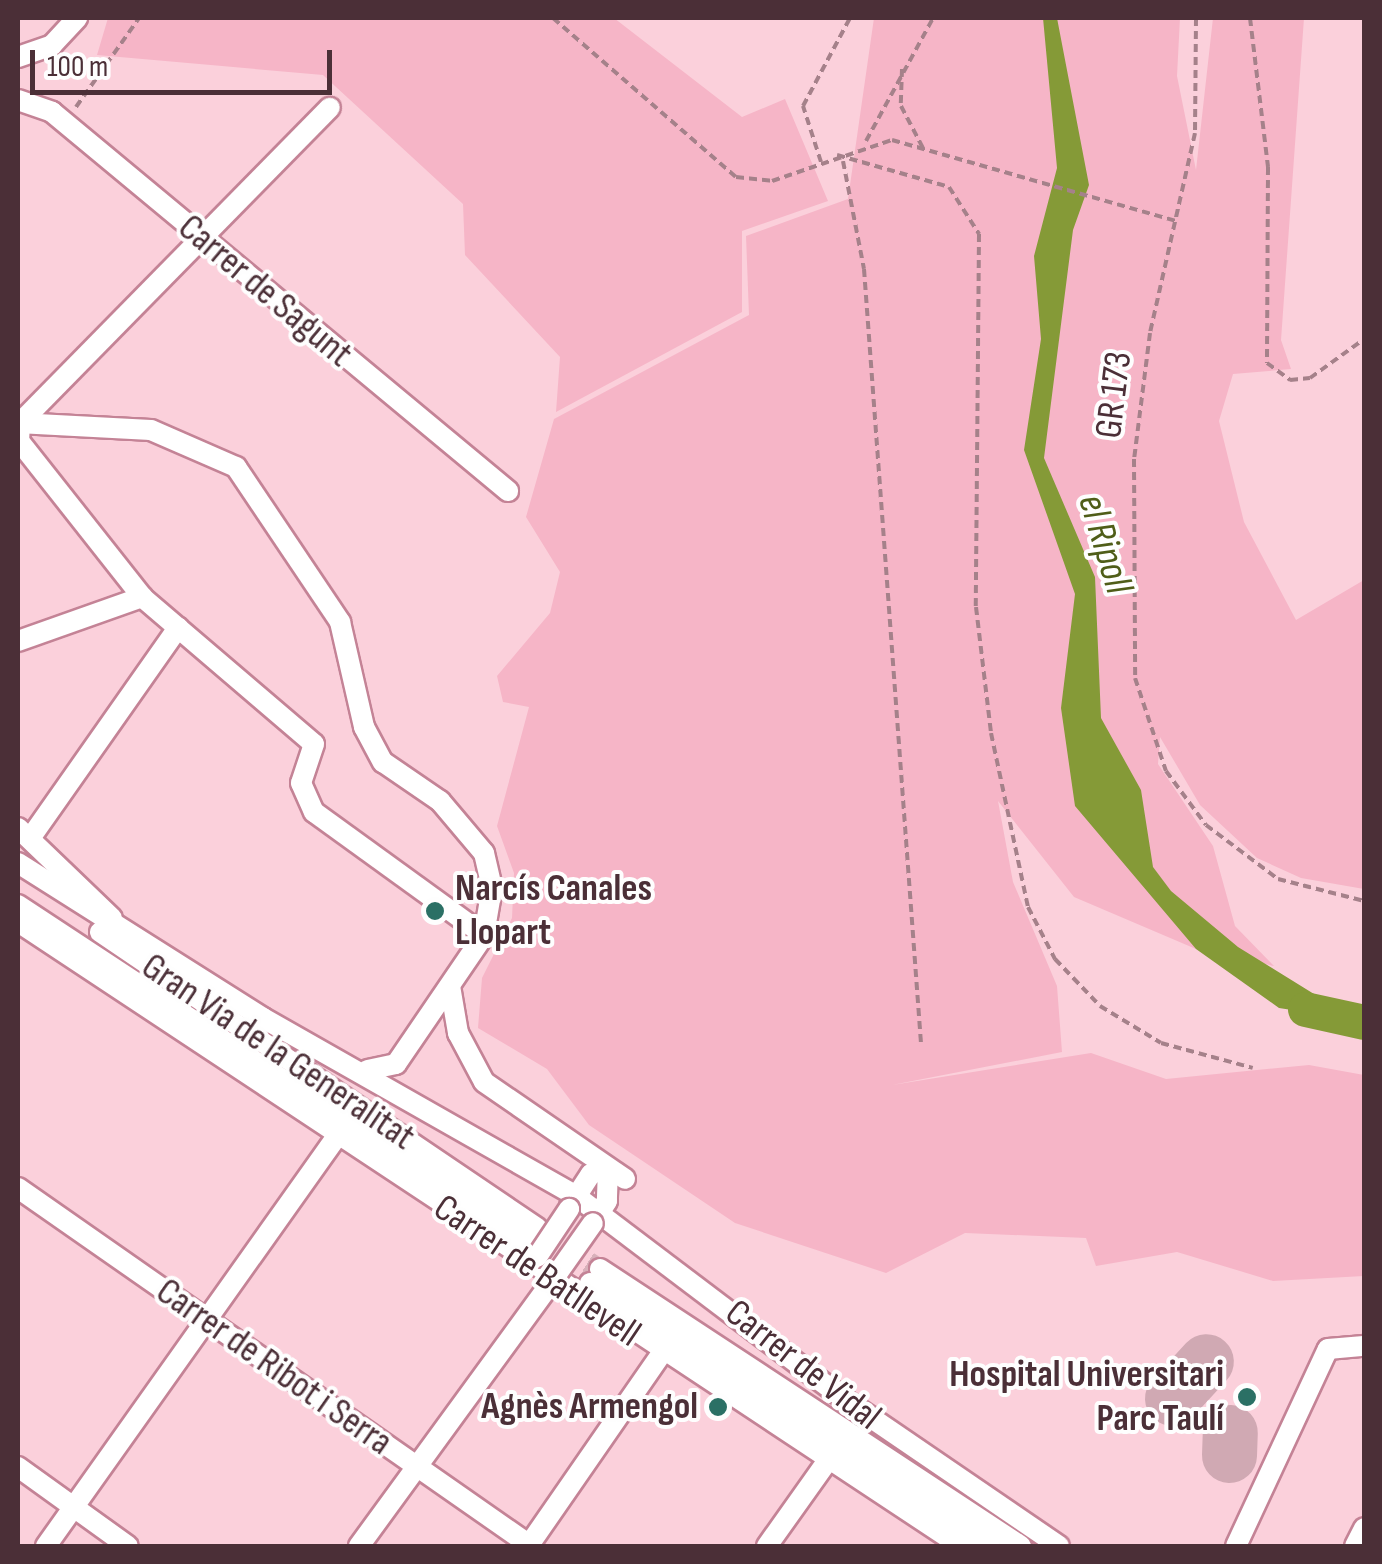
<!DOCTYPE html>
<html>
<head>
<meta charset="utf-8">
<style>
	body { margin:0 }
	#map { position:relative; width:1382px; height:1564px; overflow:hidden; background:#fbd0db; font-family:"Sofia Sans Condensed",sans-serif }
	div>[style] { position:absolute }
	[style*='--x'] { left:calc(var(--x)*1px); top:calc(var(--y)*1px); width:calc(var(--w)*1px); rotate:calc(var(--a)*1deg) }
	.green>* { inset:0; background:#f6b5c7 }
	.water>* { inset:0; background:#859a37 }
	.river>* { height:35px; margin:-17.5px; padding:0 17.5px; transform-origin:17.5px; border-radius:17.5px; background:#859a37 }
	.taxiway>* { height:55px; margin:-27.5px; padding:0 27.5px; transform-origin:27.5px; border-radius:27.5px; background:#d0a9b3 }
	.minor-tunnel>* { height:20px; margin-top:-10px; transform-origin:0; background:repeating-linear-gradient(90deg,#d8b0ba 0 20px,transparent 0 30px) }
	.path>* { height:4px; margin-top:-2px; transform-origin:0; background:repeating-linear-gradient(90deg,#a5818a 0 8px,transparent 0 13px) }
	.roads { filter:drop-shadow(2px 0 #c48396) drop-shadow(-2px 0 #c48396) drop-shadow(0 2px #c48396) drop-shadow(0 -2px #c48396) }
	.minor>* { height:20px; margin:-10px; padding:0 10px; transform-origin:10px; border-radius:10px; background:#fff }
	.bridges { filter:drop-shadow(2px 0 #c48396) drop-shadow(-2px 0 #c48396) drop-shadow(0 2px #c48396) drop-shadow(0 -2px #c48396) }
	.minor-bridge>* { height:20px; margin:-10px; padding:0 10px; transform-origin:10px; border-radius:10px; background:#fff }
	.dots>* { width:28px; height:28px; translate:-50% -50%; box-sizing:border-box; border:5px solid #fefefe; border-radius:50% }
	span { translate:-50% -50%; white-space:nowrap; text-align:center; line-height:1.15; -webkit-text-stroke:8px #fefefe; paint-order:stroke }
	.street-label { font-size:38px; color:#4b2f37 }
	.poi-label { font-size:38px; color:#4b2f37; font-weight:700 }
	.left { translate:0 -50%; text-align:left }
	.right { translate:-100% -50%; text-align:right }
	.water-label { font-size:40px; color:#4f5d18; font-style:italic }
	.frame { position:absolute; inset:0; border:20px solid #4b2f37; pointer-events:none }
	.scale { position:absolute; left:30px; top:50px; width:302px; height:45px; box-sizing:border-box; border:5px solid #4b2f37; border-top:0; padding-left:12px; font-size:30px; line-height:35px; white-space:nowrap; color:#4b2f37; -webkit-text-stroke:8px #fefefe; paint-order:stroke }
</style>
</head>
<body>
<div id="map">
	<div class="green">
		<div style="clip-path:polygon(108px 18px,614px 18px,742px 117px,785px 99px,828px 201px,742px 231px,742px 312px,556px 412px,560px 357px,465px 255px,463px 204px,323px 75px,97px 55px)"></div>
		<div style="clip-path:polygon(874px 18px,1180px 18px,1177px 76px,1196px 170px,1213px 18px,1304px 18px,1281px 340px,1291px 369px,1233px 374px,1219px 421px,1244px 522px,1296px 620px,1364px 580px,1364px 889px,1301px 878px,1257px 858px,1200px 805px,1160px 737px,1158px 764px,1213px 846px,1235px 926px,1274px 966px,1196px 949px,1074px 897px,998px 801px,1013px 882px,1057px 986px,1062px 1052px,892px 1085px,1091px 1053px,1166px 1079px,1309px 1065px,1364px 1075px,1364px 1276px,1273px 1281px,1177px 1252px,1096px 1266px,1086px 1238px,965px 1233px,886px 1273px,735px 1223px,589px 1125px,547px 1069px,478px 1028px,482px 978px,512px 918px,514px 873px,497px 826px,529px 707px,503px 702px,497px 676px,550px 613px,560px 572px,526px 517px,554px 419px,749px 315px,746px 236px,848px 199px)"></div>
	</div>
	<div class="water">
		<div style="clip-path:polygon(1043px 18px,1057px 18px,1089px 185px,1073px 230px,1044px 458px,1095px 577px,1101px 718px,1141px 790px,1153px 867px,1171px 891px,1238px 947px,1356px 1020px,1279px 1008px,1196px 949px,1075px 806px,1061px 708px,1075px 594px,1024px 450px,1041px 339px,1034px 256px,1057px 168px)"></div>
	</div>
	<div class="river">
		<div style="--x:1305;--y:1009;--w:60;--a:12.4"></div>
	</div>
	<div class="taxiway">
		<div style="--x:1172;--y:1398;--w:50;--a:-47.4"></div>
		<div style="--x:1229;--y:1455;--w:23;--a:-88"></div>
	</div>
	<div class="minor-tunnel">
		<div style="--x:538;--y:1229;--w:74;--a:32.8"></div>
		<div style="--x:530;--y:1242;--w:73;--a:34.3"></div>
	</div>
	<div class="path">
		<div style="--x:553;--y:18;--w:242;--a:41"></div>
		<div style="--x:736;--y:177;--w:36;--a:6"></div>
		<div style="--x:772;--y:181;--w:127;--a:-18.9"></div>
		<div style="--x:892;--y:140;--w:295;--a:15.9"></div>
		<div style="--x:1196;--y:18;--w:115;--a:90.5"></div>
		<div style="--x:1195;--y:133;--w:205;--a:102.7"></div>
		<div style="--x:1150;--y:333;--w:127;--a:97.2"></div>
		<div style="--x:1134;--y:459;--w:219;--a:89.7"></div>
		<div style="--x:1135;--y:678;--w:98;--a:71.6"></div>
		<div style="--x:1166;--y:771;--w:67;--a:53.5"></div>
		<div style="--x:1206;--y:825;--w:90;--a:36.9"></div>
		<div style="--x:1278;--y:879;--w:89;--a:14.3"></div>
		<div style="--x:1250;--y:18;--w:150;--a:83.1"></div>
		<div style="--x:1268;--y:167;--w:196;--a:90.3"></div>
		<div style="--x:1267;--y:363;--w:29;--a:36"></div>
		<div style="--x:1290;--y:380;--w:20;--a:-6"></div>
		<div style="--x:1310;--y:378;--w:67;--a:-35.8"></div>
		<div style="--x:902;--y:69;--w:37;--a:92"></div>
		<div style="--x:901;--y:106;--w:47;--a:62.4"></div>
		<div style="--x:76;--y:107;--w:109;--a:-54.7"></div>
		<div style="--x:866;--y:141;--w:140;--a:-61.4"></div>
		<div style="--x:837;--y:155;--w:116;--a:15.9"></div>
		<div style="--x:949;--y:187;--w:56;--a:57.4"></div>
		<div style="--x:979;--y:234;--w:373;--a:90.5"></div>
		<div style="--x:976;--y:607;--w:127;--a:83.2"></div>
		<div style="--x:991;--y:733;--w:178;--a:78"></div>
		<div style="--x:1028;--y:907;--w:59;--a:62.6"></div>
		<div style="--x:1055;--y:959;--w:65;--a:46.2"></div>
		<div style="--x:1100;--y:1006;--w:71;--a:31.2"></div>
		<div style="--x:1161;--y:1043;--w:95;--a:15.2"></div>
		<div style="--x:843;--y:161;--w:110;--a:79"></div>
		<div style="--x:864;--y:269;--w:777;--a:85.79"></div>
		<div style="--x:821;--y:162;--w:59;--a:-107.8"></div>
		<div style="--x:803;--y:106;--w:100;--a:-61.9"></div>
	</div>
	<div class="roads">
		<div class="minor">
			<div style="--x:18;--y:57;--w:36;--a:-19"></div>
			<div style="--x:52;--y:45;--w:37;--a:-47"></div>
			<div style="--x:18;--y:100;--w:36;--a:19"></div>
			<div style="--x:52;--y:112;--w:593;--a:39.73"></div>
			<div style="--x:18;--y:423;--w:133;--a:3"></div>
			<div style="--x:151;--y:430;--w:93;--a:23.5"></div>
			<div style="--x:236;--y:467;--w:187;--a:56.1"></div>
			<div style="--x:340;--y:622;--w:108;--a:77.1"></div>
			<div style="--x:364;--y:727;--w:40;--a:62"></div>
			<div style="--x:383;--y:762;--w:69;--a:34.4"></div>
			<div style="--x:440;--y:801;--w:68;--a:49.8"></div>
			<div style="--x:484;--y:853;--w:36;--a:77"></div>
			<div style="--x:492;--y:888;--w:48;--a:99.7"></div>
			<div style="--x:484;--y:935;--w:156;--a:124.3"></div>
			<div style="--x:396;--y:1064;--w:29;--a:168"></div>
			<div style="--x:20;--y:423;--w:18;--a:93"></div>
			<div style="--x:19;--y:441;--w:199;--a:51.7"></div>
			<div style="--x:142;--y:597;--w:226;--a:40.5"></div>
			<div style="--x:314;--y:744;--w:41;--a:108.4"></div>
			<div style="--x:301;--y:783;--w:32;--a:66"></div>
			<div style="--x:314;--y:812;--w:210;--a:35.9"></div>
			<div style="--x:20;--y:423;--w:442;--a:-45.5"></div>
			<div style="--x:18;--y:641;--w:132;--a:-19.5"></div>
			<div style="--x:18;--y:828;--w:130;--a:43.8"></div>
			<div style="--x:31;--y:837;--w:256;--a:-54.9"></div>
			<div style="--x:18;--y:863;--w:290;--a:32.3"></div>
			<div style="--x:263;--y:1018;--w:360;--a:29.6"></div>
			<div style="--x:576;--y:1196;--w:348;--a:37.1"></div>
			<div style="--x:854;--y:1406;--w:248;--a:34.3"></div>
			<div style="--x:18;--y:905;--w:611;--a:33.38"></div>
			<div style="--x:18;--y:922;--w:1131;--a:33.49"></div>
			<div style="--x:100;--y:932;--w:528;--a:34.11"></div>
			<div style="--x:450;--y:986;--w:48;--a:80.3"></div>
			<div style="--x:458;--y:1033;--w:55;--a:62"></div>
			<div style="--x:484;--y:1082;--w:171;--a:34.5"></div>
			<div style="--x:18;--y:1188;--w:626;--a:34.91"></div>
			<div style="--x:570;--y:1206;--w:38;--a:-57"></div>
			<div style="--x:591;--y:1174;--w:18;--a:-19"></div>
			<div style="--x:608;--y:1168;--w:33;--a:92"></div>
			<div style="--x:607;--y:1201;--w:24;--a:123"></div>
			<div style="--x:600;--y:1269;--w:504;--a:33.34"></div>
			<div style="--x:590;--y:1283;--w:479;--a:33.3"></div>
			<div style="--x:18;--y:1467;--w:135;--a:35.7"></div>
			<div style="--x:529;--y:1545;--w:234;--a:-55.3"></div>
			<div style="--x:46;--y:1546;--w:503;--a:-54.63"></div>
			<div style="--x:359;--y:1546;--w:336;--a:-53.9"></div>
			<div style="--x:767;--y:1546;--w:102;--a:-54.6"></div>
			<div style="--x:1236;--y:1546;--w:217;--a:-65"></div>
			<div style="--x:1328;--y:1349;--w:36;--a:-5"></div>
			<div style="--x:1355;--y:1546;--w:20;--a:-63"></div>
		</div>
	</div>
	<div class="bridges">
		<div class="minor-bridge">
			<div style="--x:537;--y:1257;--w:58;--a:-56.3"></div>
			<div style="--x:557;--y:1274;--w:62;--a:-54.8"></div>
		</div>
	</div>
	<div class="dots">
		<div style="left:435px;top:911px;background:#2b7065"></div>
		<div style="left:1247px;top:1397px;background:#2b7065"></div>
		<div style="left:718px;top:1407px;background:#2b7065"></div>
	</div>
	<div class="street-label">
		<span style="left:265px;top:291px;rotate:40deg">Carrer de Sagunt</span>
		<span style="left:1114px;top:395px;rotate:-83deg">GR 173</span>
		<span style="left:278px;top:1052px;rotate:34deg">Gran Via de la Generalitat</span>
		<span style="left:537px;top:1271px;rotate:34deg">Carrer de Batllevell</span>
		<span style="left:803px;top:1365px;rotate:38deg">Carrer de Vidal</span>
		<span style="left:274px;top:1367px;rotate:35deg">Carrer de Ribot i Serra</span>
	</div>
	<div class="poi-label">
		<span class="left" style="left:455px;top:911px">Narcís Canales<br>Llopart</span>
		<span class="right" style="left:1224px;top:1397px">Hospital Universitari<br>Parc Taulí</span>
		<span class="right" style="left:698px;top:1407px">Agnès Armengol</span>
	</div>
	<div class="water-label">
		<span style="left:1105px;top:544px;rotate:73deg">el Ripoll</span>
	</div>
	<div class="frame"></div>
	<div class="scale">100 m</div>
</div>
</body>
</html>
